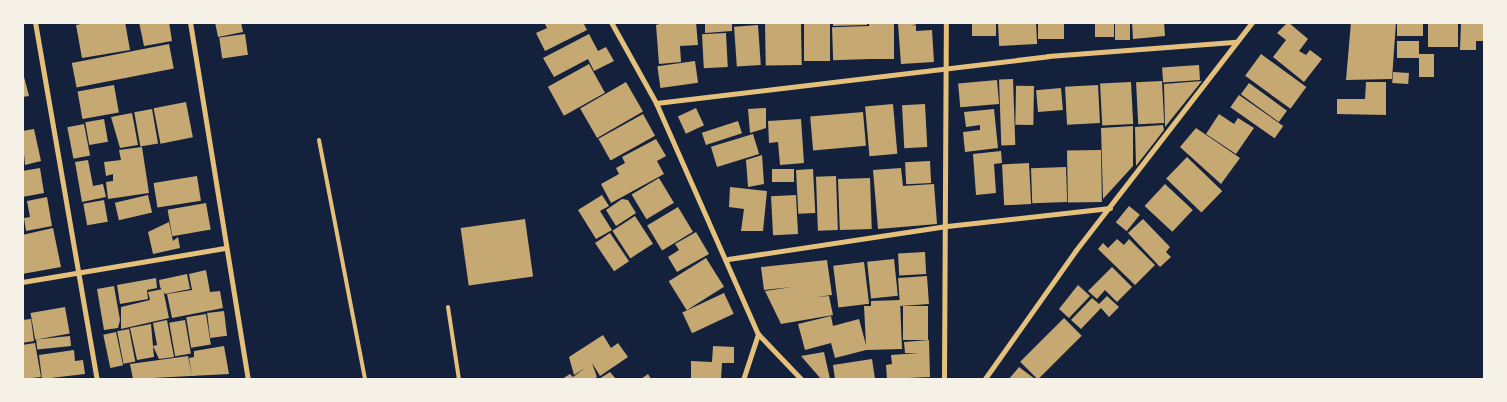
<!DOCTYPE html>
<html>
<head>
<meta charset="utf-8">
<style>
	body { margin:0 }
	#map { position:relative; width:1507px; height:402px; overflow:hidden; background:#14213d; font-family:"Nunito Sans",sans-serif }
	div>[style] { position:absolute }
	[style*='--x'] { left:calc(var(--x)*1px); top:calc(var(--y)*1px); width:calc(var(--w)*1px); rotate:calc(var(--a)*1deg) }
	.building>* { inset:0; background:#c6a872; transform-origin:0 0 }
	.service>* { height:4px; margin:-2px; padding:0 2px; transform-origin:2px; border-radius:2px; background:#e5c07b }
	.minor>* { height:5px; margin:-2.5px; padding:0 2.5px; transform-origin:2.5px; border-radius:2.5px; background:#e5c07b }
	span { translate:-50% -50%; white-space:nowrap; text-align:center; line-height:1.15; -webkit-text-stroke:4.5px #f6f1e7; paint-order:stroke }
	.frame { position:absolute; inset:0; border:24px solid #f6f1e7; pointer-events:none }
</style>
</head>
<body>
<div id="map">
	<div class="building">
		<div style="clip-path:polygon(91px 22px,125px 22px,130px 50px,82px 58px,76px 25px)"></div>
		<div style="clip-path:polygon(139px 22px,169px 22px,172px 41px,144px 46px)"></div>
		<div style="clip-path:polygon(215px 22px,241px 22px,243px 32px,218px 37px)"></div>
		<div style="clip-path:polygon(544px 22px,583px 22px,587px 30px,545px 51px,536px 33px,547px 28px)"></div>
		<div style="clip-path:polygon(666px 22px,696px 22px,698px 45px,680px 46px,681px 62px,659px 64px,656px 25px)"></div>
		<div style="clip-path:polygon(705px 22px,732px 22px,732px 31px,705px 33px)"></div>
		<div style="left:801px;top:22px;width:43px;height:36px;rotate:89deg"></div>
		<div style="left:804px;top:22px;width:26px;height:39px"></div>
		<div style="clip-path:polygon(833px 22px,867px 22px,867px 25px,833px 26px)"></div>
		<div style="left:869px;top:22px;width:25px;height:37px"></div>
		<div style="clip-path:polygon(922px 22px,911px 26px,916px 25px,916px 31px,932px 30px,934px 62px,901px 64px,898px 24px)"></div>
		<div style="left:972px;top:22px;width:24px;height:14px"></div>
		<div style="left:1036px;top:22px;width:22px;height:38px;rotate:87deg"></div>
		<div style="left:1038px;top:22px;width:26px;height:17px"></div>
		<div style="left:1095px;top:22px;width:19px;height:15px"></div>
		<div style="left:1115px;top:22px;width:15px;height:18px"></div>
		<div style="clip-path:polygon(1132px 22px,1164px 22px,1165px 36px,1133px 39px)"></div>
		<div style="clip-path:polygon(1288px 22px,1308px 39px,1299px 51px,1306px 55px,1310px 50px,1322px 59px,1304px 82px,1273px 57px,1286px 40px,1277px 33px)"></div>
		<div style="clip-path:polygon(1351px 22px,1396px 22px,1392px 79px,1346px 80px)"></div>
		<div style="left:1397px;top:22px;width:26px;height:14px"></div>
		<div style="left:1428px;top:22px;width:30px;height:25px"></div>
		<div style="clip-path:polygon(1461px 22px,1484px 22px,1484px 41px,1476px 41px,1476px 50px,1460px 50px)"></div>
		<div style="left:758px;top:25px;width:40px;height:24px;rotate:86deg"></div>
		<div style="left:869px;top:26px;width:33px;height:37px;rotate:88deg"></div>
		<div style="left:726px;top:33px;width:34px;height:24px;rotate:87deg"></div>
		<div style="left:245px;top:34px;width:21px;height:26px;rotate:82deg"></div>
		<div style="clip-path:polygon(589px 34px,598px 51px,606px 47px,614px 61px,594px 71px,588px 59px,554px 77px,543px 58px)"></div>
		<div style="left:1397px;top:41px;width:22px;height:17px"></div>
		<div style="left:169px;top:44px;width:25px;height:99px;rotate:79deg"></div>
		<div style="left:1261px;top:54px;width:56px;height:27px;rotate:36deg"></div>
		<div style="left:1419px;top:54px;width:15px;height:23px"></div>
		<div style="left:695px;top:61px;width:22px;height:38px;rotate:82deg"></div>
		<div style="left:589px;top:64px;width:33px;height:47px;rotate:61deg"></div>
		<div style="left:1199px;top:65px;width:15px;height:37px;rotate:86deg"></div>
		<div style="clip-path:polygon(22px 69px,29px 96px,22px 97px)"></div>
		<div style="left:1393px;top:72px;width:16px;height:11px;rotate:4deg"></div>
		<div style="left:1013px;top:79px;width:66px;height:14px;rotate:88deg"></div>
		<div style="left:997px;top:80px;width:24px;height:39px;rotate:85deg"></div>
		<div style="left:1162px;top:81px;width:42px;height:26px;rotate:87deg"></div>
		<div style="clip-path:polygon(1202px 81px,1165px 127px,1164px 84px)"></div>
		<div style="left:626px;top:82px;width:34px;height:53px;rotate:60deg"></div>
		<div style="left:1131px;top:82px;width:42px;height:31px;rotate:87deg"></div>
		<div style="clip-path:polygon(1366px 82px,1386px 82px,1386px 115px,1337px 114px,1337px 99px,1365px 99px)"></div>
		<div style="left:1249px;top:83px;width:47px;height:14px;rotate:36deg"></div>
		<div style="left:114px;top:85px;width:28px;height:37px;rotate:80deg"></div>
		<div style="left:1098px;top:85px;width:38px;height:33px;rotate:87deg"></div>
		<div style="left:1034px;top:86px;width:39px;height:18px;rotate:91deg"></div>
		<div style="left:1061px;top:88px;width:22px;height:25px;rotate:85deg"></div>
		<div style="left:1239px;top:95px;width:54px;height:15px;rotate:35deg"></div>
		<div style="left:186px;top:102px;width:36px;height:33px;rotate:79deg"></div>
		<div style="left:893px;top:104px;width:50px;height:28px;rotate:85deg"></div>
		<div style="left:925px;top:104px;width:43px;height:23px;rotate:87deg"></div>
		<div style="left:696px;top:108px;width:19px;height:20px;rotate:65deg"></div>
		<div style="clip-path:polygon(766px 108px,766px 128px,750px 133px,748px 109px)"></div>
		<div style="left:152px;top:109px;width:35px;height:18px;rotate:80deg"></div>
		<div style="clip-path:polygon(994px 109px,998px 148px,965px 152px,963px 132px,980px 130px,980px 125px,966px 127px,964px 112px)"></div>
		<div style="left:863px;top:112px;width:34px;height:53px;rotate:85deg"></div>
		<div style="clip-path:polygon(132px 113px,138px 145px,120px 148px,111px 117px)"></div>
		<div style="left:643px;top:114px;width:25px;height:51px;rotate:61deg"></div>
		<div style="clip-path:polygon(1219px 114px,1234px 124px,1238px 118px,1254px 128px,1236px 154px,1206px 134px)"></div>
		<div style="left:104px;top:119px;width:23px;height:19px;rotate:80deg"></div>
		<div style="clip-path:polygon(801px 119px,804px 163px,780px 165px,778px 142px,769px 143px,768px 121px)"></div>
		<div style="left:738px;top:121px;width:13px;height:38px;rotate:72deg"></div>
		<div style="left:84px;top:124px;width:32px;height:17px;rotate:79deg"></div>
		<div style="clip-path:polygon(1163px 125px,1164px 130px,1136px 166px,1135px 127px)"></div>
		<div style="clip-path:polygon(1133px 126px,1133px 166px,1103px 199px,1101px 128px)"></div>
		<div style="clip-path:polygon(1196px 128px,1240px 158px,1221px 184px,1180px 147px)"></div>
		<div style="clip-path:polygon(34px 129px,41px 161px,25px 165px,22px 131px)"></div>
		<div style="left:753px;top:134px;width:21px;height:44px;rotate:73deg"></div>
		<div style="clip-path:polygon(656px 139px,666px 156px,657px 161px,664px 174px,611px 203px,601px 184px,619px 174px,616px 168px,625px 163px,622px 157px)"></div>
		<div style="clip-path:polygon(142px 147px,149px 193px,108px 199px,106px 182px,113px 181px,113px 174px,106px 176px,104px 162px,121px 160px,119px 150px)"></div>
		<div style="left:1101px;top:150px;width:52px;height:34px;rotate:89deg"></div>
		<div style="clip-path:polygon(1001px 151px,1002px 163px,994px 164px,996px 193px,976px 195px,973px 154px)"></div>
		<div style="clip-path:polygon(762px 155px,764px 184px,748px 187px,746px 160px)"></div>
		<div style="left:1187px;top:157px;width:49px;height:30px;rotate:44deg"></div>
		<div style="clip-path:polygon(88px 160px,93px 186px,103px 184px,106px 197px,82px 202px,75px 162px)"></div>
		<div style="left:930px;top:161px;width:22px;height:25px;rotate:87deg"></div>
		<div style="left:1029px;top:163px;width:41px;height:27px;rotate:87deg"></div>
		<div style="left:1066px;top:167px;width:35px;height:35px;rotate:88deg"></div>
		<div style="clip-path:polygon(40px 168px,44px 193px,22px 197px,22px 171px)"></div>
		<div style="clip-path:polygon(901px 168px,903px 186px,934px 184px,937px 224px,878px 229px,873px 170px)"></div>
		<div style="left:772px;top:169px;width:22px;height:13px"></div>
		<div style="left:813px;top:169px;width:44px;height:17px;rotate:87deg"></div>
		<div style="left:197px;top:176px;width:25px;height:44px;rotate:81deg"></div>
		<div style="left:836px;top:176px;width:54px;height:20px;rotate:88deg"></div>
		<div style="left:659px;top:178px;width:29px;height:32px;rotate:59deg"></div>
		<div style="left:870px;top:178px;width:51px;height:32px;rotate:88deg"></div>
		<div style="left:1165px;top:184px;width:38px;height:30px;rotate:43deg"></div>
		<div style="clip-path:polygon(730px 187px,767px 191px,763px 231px,741px 231px,744px 209px,729px 207px)"></div>
		<div style="left:148px;top:195px;width:18px;height:34px;rotate:77deg"></div>
		<div style="clip-path:polygon(602px 195px,609px 206px,600px 211px,612px 230px,596px 239px,578px 210px)"></div>
		<div style="left:796px;top:195px;width:39px;height:25px;rotate:87deg"></div>
		<div style="clip-path:polygon(47px 197px,52px 226px,26px 231px,24px 218px,30px 217px,27px 201px)"></div>
		<div style="clip-path:polygon(622px 199px,628px 200px,636px 213px,616px 226px,606px 210px)"></div>
		<div style="left:104px;top:200px;width:22px;height:21px;rotate:80deg"></div>
		<div style="left:206px;top:203px;width:27px;height:39px;rotate:80deg"></div>
		<div style="left:1129px;top:206px;width:14px;height:21px;rotate:39deg"></div>
		<div style="left:678px;top:207px;width:29px;height:36px;rotate:59deg"></div>
		<div style="left:635px;top:216px;width:33px;height:27px;rotate:57deg"></div>
		<div style="left:525px;top:219px;width:58px;height:65px;rotate:82deg"></div>
		<div style="clip-path:polygon(1143px 219px,1170px 247px,1166px 252px,1171px 257px,1160px 267px,1128px 233px)"></div>
		<div style="clip-path:polygon(169px 222px,173px 241px,178px 237px,180px 248px,153px 254px,148px 232px)"></div>
		<div style="clip-path:polygon(53px 228px,61px 267px,22px 274px,22px 235px)"></div>
		<div style="clip-path:polygon(696px 232px,709px 254px,677px 272px,668px 257px,679px 250px,675px 244px)"></div>
		<div style="left:610px;top:233px;width:34px;height:18px;rotate:56deg"></div>
		<div style="clip-path:polygon(1117px 239px,1124px 245px,1129px 239px,1155px 265px,1135px 285px,1098px 249px,1103px 243px,1108px 248px)"></div>
		<div style="left:925px;top:252px;width:22px;height:27px;rotate:87deg"></div>
		<div style="left:706px;top:258px;width:34px;height:44px;rotate:58deg"></div>
		<div style="left:894px;top:259px;width:37px;height:27px;rotate:84deg"></div>
		<div style="clip-path:polygon(827px 260px,832px 295px,816px 297px,829px 296px,833px 315px,781px 324px,765px 291px,792px 287px,764px 290px,761px 267px)"></div>
		<div style="left:864px;top:262px;width:42px;height:31px;rotate:83deg"></div>
		<div style="clip-path:polygon(1112px 267px,1132px 287px,1117px 302px,1105px 290px,1097px 299px,1088px 291px)"></div>
		<div style="clip-path:polygon(206px 270px,210px 292px,220px 291px,223px 308px,172px 318px,167px 294px,192px 290px,189px 274px)"></div>
		<div style="clip-path:polygon(187px 274px,190px 289px,165px 294px,160px 287px,159px 280px)"></div>
		<div style="left:927px;top:276px;width:28px;height:29px;rotate:86deg"></div>
		<div style="clip-path:polygon(156px 278px,157px 288px,147px 290px,148px 299px,120px 304px,117px 285px)"></div>
		<div style="clip-path:polygon(1078px 285px,1090px 296px,1069px 318px,1059px 309px)"></div>
		<div style="clip-path:polygon(114px 286px,120px 320px,118px 328px,104px 330px,97px 289px)"></div>
		<div style="clip-path:polygon(163px 289px,169px 318px,121px 329px,121px 307px,150px 300px,148px 292px)"></div>
		<div style="left:724px;top:293px;width:23px;height:46px;rotate:65deg"></div>
		<div style="clip-path:polygon(1107px 296px,1119px 307px,1109px 317px,1101px 308px,1081px 329px,1071px 320px,1092px 298px,1099px 304px)"></div>
		<div style="clip-path:polygon(900px 300px,902px 349px,866px 350px,835px 358px,831px 343px,805px 350px,798px 324px,831px 316px,833px 326px,859px 319px,866px 345px,864px 306px,871px 306px,871px 301px)"></div>
		<div style="left:903px;top:306px;width:25px;height:34px"></div>
		<div style="left:65px;top:307px;width:27px;height:35px;rotate:80deg"></div>
		<div style="left:224px;top:311px;width:25px;height:17px;rotate:83deg"></div>
		<div style="left:206px;top:314px;width:31px;height:20px;rotate:81deg"></div>
		<div style="left:1064px;top:318px;width:25px;height:62px;rotate:45deg"></div>
		<div style="clip-path:polygon(31px 319px,34px 341px,22px 343px,22px 320px)"></div>
		<div style="clip-path:polygon(167px 320px,174px 357px,159px 359px,153px 346px,157px 345px,153px 323px)"></div>
		<div style="left:185px;top:320px;width:34px;height:16px;rotate:80deg"></div>
		<div style="clip-path:polygon(151px 324px,154px 357px,137px 360px,130px 328px)"></div>
		<div style="left:129px;top:329px;width:33px;height:12px;rotate:79deg"></div>
		<div style="left:116px;top:332px;width:34px;height:13px;rotate:78deg"></div>
		<div style="clip-path:polygon(603px 335px,611px 348px,618px 343px,628px 357px,600px 376px,592px 363px,597px 377px,593px 379px,562px 379px,570px 374px,573px 377px,585px 368px,574px 375px,569px 357px)"></div>
		<div style="left:70px;top:336px;width:10px;height:34px;rotate:84deg"></div>
		<div style="clip-path:polygon(929px 340px,930px 377px,887px 379px,886px 365px,892px 364px,891px 355px,919px 353px,905px 353px,904px 342px)"></div>
		<div style="clip-path:polygon(35px 343px,41px 377px,22px 379px,22px 345px)"></div>
		<div style="clip-path:polygon(224px 346px,229px 374px,133px 379px,130px 364px,188px 356px,192px 376px,189px 358px,194px 357px,194px 351px)"></div>
		<div style="clip-path:polygon(713px 346px,734px 347px,734px 363px,722px 363px,721px 379px,691px 379px,691px 361px,712px 362px)"></div>
		<div style="clip-path:polygon(74px 350px,75px 361px,83px 360px,85px 374px,42px 379px,39px 355px)"></div>
		<div style="clip-path:polygon(824px 352px,830px 379px,821px 379px,801px 356px)"></div>
		<div style="clip-path:polygon(872px 359px,875px 379px,835px 379px,833px 365px)"></div>
		<div style="clip-path:polygon(1019px 367px,1035px 379px,1009px 379px)"></div>
		<div style="clip-path:polygon(610px 372px,616px 379px,599px 379px)"></div>
		<div style="clip-path:polygon(648px 374px,651px 379px,641px 379px)"></div>
	</div>
	<div class="service">
		<div style="--x:319;--y:140;--w:244;--a:79.1"></div>
		<div style="--x:448;--y:307;--w:74;--a:81.4"></div>
	</div>
	<div class="minor">
		<div style="--x:35;--y:22;--w:363;--a:80.2"></div>
		<div style="--x:190;--y:22;--w:363;--a:80.8"></div>
		<div style="--x:611;--y:22;--w:93;--a:60.9"></div>
		<div style="--x:656;--y:103;--w:253;--a:66.2"></div>
		<div style="--x:758;--y:334;--w:48;--a:108.1"></div>
		<div style="--x:656;--y:103;--w:395;--a:-6.8"></div>
		<div style="--x:1048;--y:56;--w:189;--a:-4.3"></div>
		<div style="--x:728;--y:259;--w:221;--a:-8.6"></div>
		<div style="--x:947;--y:226;--w:164;--a:-6.3"></div>
		<div style="--x:22;--y:282;--w:207;--a:-9.5"></div>
		<div style="--x:758;--y:334;--w:64;--a:46.3"></div>
		<div style="--x:944;--y:380;--w:358;--a:-89.7"></div>
		<div style="--x:984;--y:380;--w:159;--a:-54.7"></div>
		<div style="--x:1076;--y:250;--w:288;--a:-52.3"></div>
	</div>
	<div class="frame"></div>
</div>
</body>
</html>
